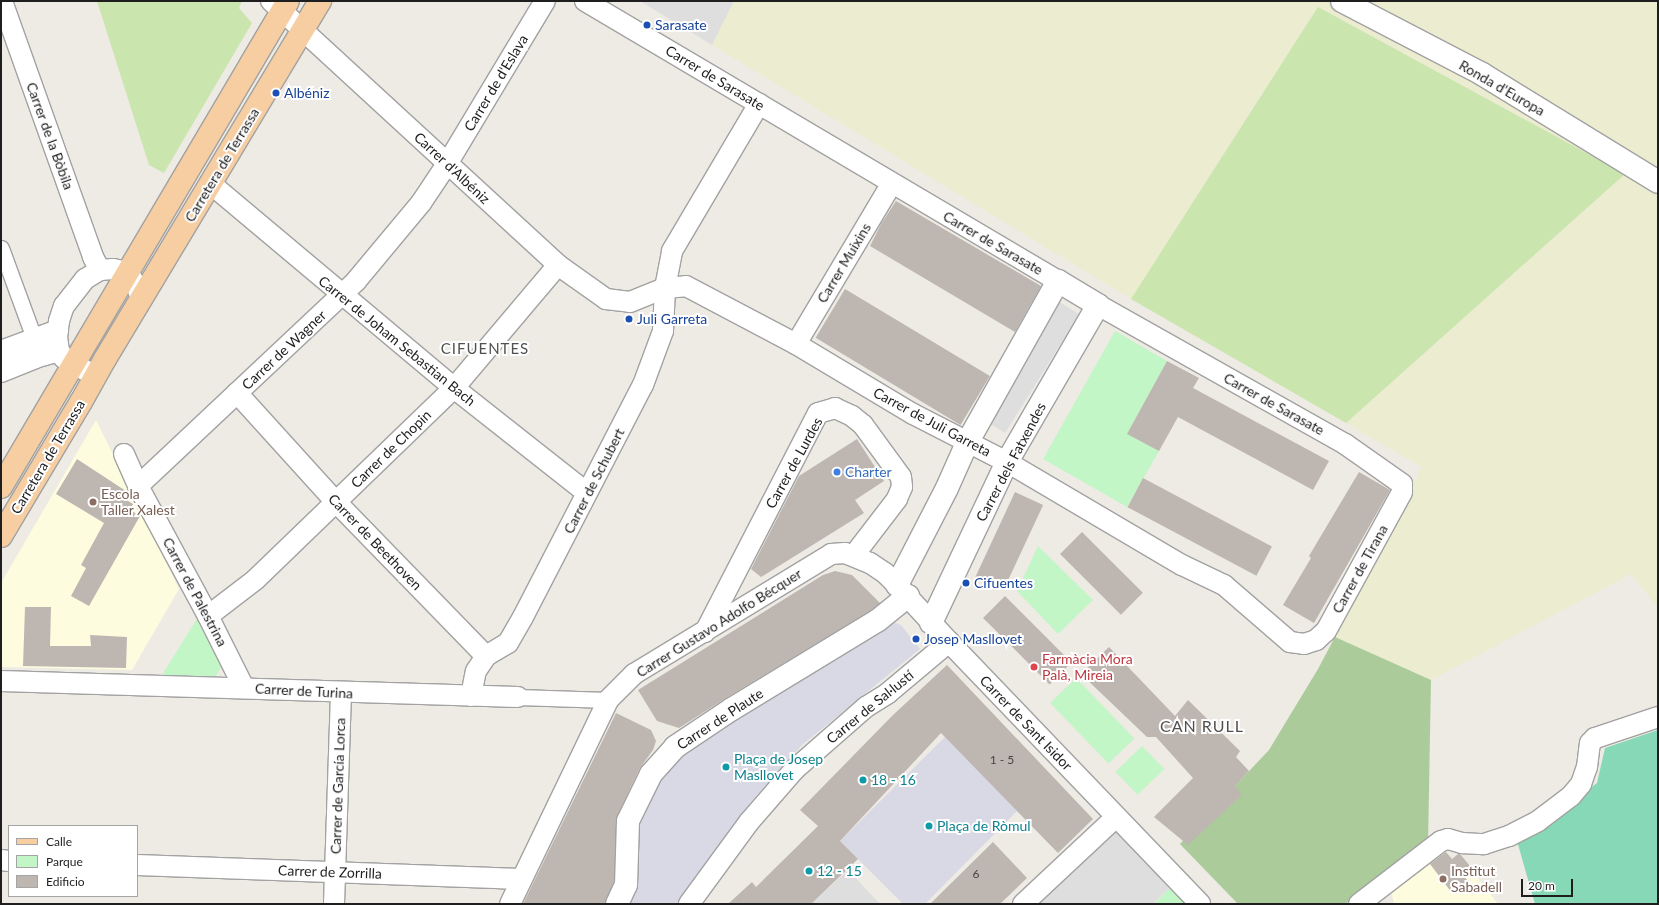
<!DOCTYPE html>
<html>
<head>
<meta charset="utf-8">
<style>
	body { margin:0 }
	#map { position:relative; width:1659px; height:905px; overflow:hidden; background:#eeeae4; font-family:Lato,sans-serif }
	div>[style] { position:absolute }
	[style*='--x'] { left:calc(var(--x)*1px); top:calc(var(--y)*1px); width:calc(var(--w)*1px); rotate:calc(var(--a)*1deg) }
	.education>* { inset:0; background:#fdfcde }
	.farmland>* { inset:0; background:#ebecd0 }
	.grass>* { inset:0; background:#cae5ad }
	.forest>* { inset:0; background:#abcb9b }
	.park>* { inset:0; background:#c3f6c6; transform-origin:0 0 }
	.pitch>* { inset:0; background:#87d8b6 }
	.parking>* { inset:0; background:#dedede; transform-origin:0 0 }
	.plaza>* { inset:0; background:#d8d9e4 }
	.building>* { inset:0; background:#beb6b1; transform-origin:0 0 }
	.roads { filter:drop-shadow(1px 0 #a2a2a2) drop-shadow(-1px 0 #a2a2a2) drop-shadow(0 1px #a2a2a2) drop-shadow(0 -1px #a2a2a2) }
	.pedestrian>* { height:15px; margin:-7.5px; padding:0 7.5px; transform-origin:7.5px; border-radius:7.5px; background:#fff }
	.minor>* { height:20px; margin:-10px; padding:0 10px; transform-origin:10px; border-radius:10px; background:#fff }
	.tertiary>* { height:22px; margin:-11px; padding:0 11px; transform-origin:11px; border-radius:11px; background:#fff }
	.primary>* { height:22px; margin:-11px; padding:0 11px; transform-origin:11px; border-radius:11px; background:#f6cea1 }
	.dots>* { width:11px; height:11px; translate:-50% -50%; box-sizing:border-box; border:2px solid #fff; border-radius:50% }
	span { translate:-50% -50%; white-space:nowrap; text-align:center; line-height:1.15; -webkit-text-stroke:4px #fff; paint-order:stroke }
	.number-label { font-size:12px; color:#464443 }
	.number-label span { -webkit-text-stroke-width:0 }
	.transit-label { font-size:14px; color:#164399 }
	.left { translate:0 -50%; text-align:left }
	.street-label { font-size:14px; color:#1e1e1e }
	.shop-label { font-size:14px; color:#366cbe }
	.education-label { font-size:14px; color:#785e54 }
	.health-label { font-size:14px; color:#be3a42 }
	.culture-label { font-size:14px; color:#0d838f }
	.neighbourhood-label { font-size:15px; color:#515151; letter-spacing:1px }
	.quarter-label { font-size:16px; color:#515151; letter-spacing:1px }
	.frame { position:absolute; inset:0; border:2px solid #1e1e1e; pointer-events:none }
	.legend { position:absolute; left:8px; top:825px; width:130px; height:72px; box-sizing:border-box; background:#fff; border:1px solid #a5a5a5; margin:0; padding:5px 7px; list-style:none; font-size:12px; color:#1e1e1e }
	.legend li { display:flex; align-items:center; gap:8px; height:20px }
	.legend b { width:20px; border:1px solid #a5a5a5 }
	.scale { position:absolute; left:1521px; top:879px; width:52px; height:18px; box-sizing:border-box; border:2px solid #1e1e1e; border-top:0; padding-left:5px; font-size:12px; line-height:14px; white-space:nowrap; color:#1e1e1e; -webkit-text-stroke:3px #fff; paint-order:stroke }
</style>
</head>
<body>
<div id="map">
	<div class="education">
		<div style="clip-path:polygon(96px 420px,179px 589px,132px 670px,1px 667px,1px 583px)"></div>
		<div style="clip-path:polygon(1444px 849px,1452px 859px,1459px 853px,1498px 904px,1394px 904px,1391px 891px)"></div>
	</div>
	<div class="farmland">
		<div style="clip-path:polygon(734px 1px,1658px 1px,1658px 608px,1631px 574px,1431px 680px,1335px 637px,1422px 467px,1346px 423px,1625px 174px,1318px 7px,1131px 299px,712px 45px)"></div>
	</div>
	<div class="grass">
		<div style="clip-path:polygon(97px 1px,242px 1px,239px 8px,252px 23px,164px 173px,149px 165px)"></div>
		<div style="clip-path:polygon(1318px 7px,1625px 174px,1346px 423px,1131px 299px)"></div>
	</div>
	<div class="forest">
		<div style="clip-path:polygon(1335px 637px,1431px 680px,1428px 845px,1345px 904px,1238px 904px,1180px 844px,1269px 750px,1318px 669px)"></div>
	</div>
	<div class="park">
		<div style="clip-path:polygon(1115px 331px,1167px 361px,1128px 433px,1159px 451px,1127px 507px,1043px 459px)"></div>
		<div style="clip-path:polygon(1038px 546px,1093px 600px,1058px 634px,1017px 591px)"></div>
		<div style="clip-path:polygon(198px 617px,222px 666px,215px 677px,162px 675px)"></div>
		<div style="left:1076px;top:678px;width:84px;height:36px;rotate:46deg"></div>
		<div style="left:1142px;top:746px;width:32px;height:37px;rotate:46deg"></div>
		<div style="clip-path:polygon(1177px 881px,1200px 904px,1154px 904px)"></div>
	</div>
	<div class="pitch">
		<div style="clip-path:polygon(1658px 730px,1658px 904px,1535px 904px,1517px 841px,1597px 783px,1605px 748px)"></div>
	</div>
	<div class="parking">
		<div style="clip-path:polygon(640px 1px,734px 1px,712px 45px)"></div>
		<div style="left:1058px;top:301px;width:25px;height:140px;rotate:32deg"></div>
		<div style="clip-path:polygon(1116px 817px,1177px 881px,1153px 904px,1023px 904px)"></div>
		<div style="clip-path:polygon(848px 870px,880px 904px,811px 904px)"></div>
	</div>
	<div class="plaza">
		<div style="clip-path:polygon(893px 622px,901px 625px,920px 649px,802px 745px,754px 798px,677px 904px,625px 904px,635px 827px,656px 783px,685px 751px,738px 714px,813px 674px,885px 623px)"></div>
		<div style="clip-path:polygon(945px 737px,1018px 810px,925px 904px,903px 904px,840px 841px)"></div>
	</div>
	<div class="building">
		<div style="clip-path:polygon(896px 201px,1041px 286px,1015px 332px,870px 246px,881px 224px)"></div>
		<div style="left:845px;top:289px;width:169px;height:57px;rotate:31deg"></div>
		<div style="clip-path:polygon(1167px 361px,1199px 378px,1193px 388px,1329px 461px,1313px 490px,1178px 417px,1159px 451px,1127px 434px)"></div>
		<div style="clip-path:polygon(857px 439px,884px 481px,855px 500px,864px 513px,761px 577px,751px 569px,799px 476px)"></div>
		<div style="clip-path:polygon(77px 459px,129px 493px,125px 499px,133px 504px,130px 510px,140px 516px,89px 606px,71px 596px,86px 568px,81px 565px,104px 523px,56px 494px)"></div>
		<div style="clip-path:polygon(1359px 472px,1390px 490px,1314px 623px,1283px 605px,1311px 558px,1309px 556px)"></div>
		<div style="left:1143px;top:478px;width:146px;height:33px;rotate:28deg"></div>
		<div style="left:1015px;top:492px;width:31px;height:94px;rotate:25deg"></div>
		<div style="left:1082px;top:532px;width:86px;height:31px;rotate:45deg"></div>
		<div style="clip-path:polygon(835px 571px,852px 575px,880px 603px,870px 611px,726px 698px,679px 728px,657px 721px,638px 690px,823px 575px)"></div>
		<div style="left:1005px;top:596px;width:94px;height:31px;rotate:45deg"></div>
		<div style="clip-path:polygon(25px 607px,51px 607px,50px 646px,91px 646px,90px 635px,127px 637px,126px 668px,23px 666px)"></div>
		<div style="clip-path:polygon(1109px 647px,1175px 716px,1188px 700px,1240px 751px,1236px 757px,1249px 771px,1235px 786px,1242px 795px,1188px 845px,1154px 817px,1193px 778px,1156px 737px,1147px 737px,1081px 674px)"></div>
		<div style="clip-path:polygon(947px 665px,1093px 819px,1058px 853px,941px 733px,840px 841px,858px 859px,811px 904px,728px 904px,752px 882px,756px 887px,818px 826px,800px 810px,893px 715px)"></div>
		<div style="clip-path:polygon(616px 713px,651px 730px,656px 741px,653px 750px,640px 768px,617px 816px,614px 882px,605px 904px,523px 904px)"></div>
		<div style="clip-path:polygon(993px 842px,1027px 878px,1000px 904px,930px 904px)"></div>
		<div style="clip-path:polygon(1446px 852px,1452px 859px,1458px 854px,1460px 854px,1470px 866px,1461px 873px,1468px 881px,1452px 893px,1430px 864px)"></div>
	</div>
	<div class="roads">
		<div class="pedestrian">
			<div style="--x:1;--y:248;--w:96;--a:69.9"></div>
			<div style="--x:518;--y:697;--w:90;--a:1.9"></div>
		</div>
		<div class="minor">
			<div style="--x:2;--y:1;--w:272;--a:70.4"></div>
			<div style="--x:93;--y:257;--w:15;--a:62"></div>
			<div style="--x:271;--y:1;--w:390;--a:42.6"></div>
			<div style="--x:558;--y:265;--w:59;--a:35.3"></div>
			<div style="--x:606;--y:299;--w:24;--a:7"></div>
			<div style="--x:630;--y:302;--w:38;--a:-22"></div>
			<div style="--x:665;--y:288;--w:21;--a:-5"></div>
			<div style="--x:686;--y:286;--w:124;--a:27.8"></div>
			<div style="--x:796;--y:344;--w:136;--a:30.9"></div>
			<div style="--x:913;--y:414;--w:106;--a:27.1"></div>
			<div style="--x:1007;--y:462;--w:203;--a:30.5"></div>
			<div style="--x:1182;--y:565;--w:47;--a:25.5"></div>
			<div style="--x:1224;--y:585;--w:87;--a:40.8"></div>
			<div style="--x:1290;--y:642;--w:14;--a:8"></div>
			<div style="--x:1304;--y:644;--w:13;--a:-18"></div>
			<div style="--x:1316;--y:640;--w:13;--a:-42"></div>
			<div style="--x:1326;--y:631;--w:158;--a:-61.3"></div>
			<div style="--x:1402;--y:492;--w:8;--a:-90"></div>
			<div style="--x:1402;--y:484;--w:70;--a:-144.9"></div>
			<div style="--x:1345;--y:444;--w:283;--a:-150.6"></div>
			<div style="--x:585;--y:1;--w:550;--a:30.62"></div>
			<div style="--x:211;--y:184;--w:317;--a:40"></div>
			<div style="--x:454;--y:388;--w:169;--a:38.3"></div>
			<div style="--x:796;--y:344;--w:187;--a:-59.2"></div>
			<div style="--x:1;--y:351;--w:61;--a:-20.2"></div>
			<div style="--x:1;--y:372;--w:37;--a:-22"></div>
			<div style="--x:35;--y:358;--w:25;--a:-16"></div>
			<div style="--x:95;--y:376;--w:36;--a:-150"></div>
			<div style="--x:64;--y:358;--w:9;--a:-126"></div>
			<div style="--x:59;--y:351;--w:14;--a:-98"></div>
			<div style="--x:57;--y:337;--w:16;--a:-83"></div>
			<div style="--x:59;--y:321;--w:16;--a:-72"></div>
			<div style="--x:64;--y:306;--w:34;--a:-52"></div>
			<div style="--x:85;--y:279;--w:17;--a:-31"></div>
			<div style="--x:100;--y:270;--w:13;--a:-4"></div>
			<div style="--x:113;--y:269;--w:15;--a:11"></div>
			<div style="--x:128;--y:272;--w:17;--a:59"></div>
			<div style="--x:137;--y:287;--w:13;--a:72"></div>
			<div style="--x:237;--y:393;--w:147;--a:47.8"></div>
			<div style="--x:336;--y:502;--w:215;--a:45.8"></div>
			<div style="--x:124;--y:454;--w:35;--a:66"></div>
			<div style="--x:138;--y:486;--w:148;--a:61.7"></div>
			<div style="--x:208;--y:616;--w:80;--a:63.4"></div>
			<div style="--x:138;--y:486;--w:299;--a:-43.2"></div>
			<div style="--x:356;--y:281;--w:102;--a:-50.2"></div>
			<div style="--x:421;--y:203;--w:47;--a:-56.3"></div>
			<div style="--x:447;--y:164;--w:190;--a:-59"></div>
			<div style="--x:208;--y:616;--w:59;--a:-37.5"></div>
			<div style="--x:255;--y:580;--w:277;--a:-44"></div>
			<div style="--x:454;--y:388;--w:161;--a:-49.8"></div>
			<div style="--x:705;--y:632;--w:246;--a:-62.7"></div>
			<div style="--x:818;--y:413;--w:18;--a:-16"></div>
			<div style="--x:835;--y:408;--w:19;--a:25"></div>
			<div style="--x:852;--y:416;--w:14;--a:39"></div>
			<div style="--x:863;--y:425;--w:64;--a:53.8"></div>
			<div style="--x:901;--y:477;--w:10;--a:84"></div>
			<div style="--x:902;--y:487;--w:13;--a:113"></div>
			<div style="--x:897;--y:499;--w:71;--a:127.5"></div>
			<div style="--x:1;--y:681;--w:517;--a:1.77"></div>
			<div style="--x:471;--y:696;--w:25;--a:-79"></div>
			<div style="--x:476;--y:671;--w:18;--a:-56"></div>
			<div style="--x:486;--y:656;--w:26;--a:-31"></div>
			<div style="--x:508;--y:643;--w:30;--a:-60"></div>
			<div style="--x:523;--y:617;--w:261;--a:-62.7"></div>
			<div style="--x:643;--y:385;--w:58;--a:-69.7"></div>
			<div style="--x:663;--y:331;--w:43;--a:-87.3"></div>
			<div style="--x:665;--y:288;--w:38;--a:-79"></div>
			<div style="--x:672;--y:251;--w:171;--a:-59.4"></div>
			<div style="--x:1;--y:860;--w:8;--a:7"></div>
			<div style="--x:137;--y:865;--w:385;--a:2.1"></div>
			<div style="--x:334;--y:904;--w:211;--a:-88.1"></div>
			<div style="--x:510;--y:904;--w:226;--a:-64.3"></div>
			<div style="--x:608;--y:700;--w:37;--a:-45"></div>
			<div style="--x:634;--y:674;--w:231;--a:-31.3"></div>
			<div style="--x:831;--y:554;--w:14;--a:-4"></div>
			<div style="--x:845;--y:553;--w:27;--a:22"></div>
			<div style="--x:870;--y:563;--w:18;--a:34"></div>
			<div style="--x:885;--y:573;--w:17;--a:45"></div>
			<div style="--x:897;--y:585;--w:77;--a:47.6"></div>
			<div style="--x:949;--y:642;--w:363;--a:46.2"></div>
			<div style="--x:689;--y:904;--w:102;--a:-53.8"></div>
			<div style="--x:749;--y:822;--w:69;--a:-49.1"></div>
			<div style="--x:794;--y:770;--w:96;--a:-41.2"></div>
			<div style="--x:866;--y:707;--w:26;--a:-32"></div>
			<div style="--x:888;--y:693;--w:80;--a:-39.9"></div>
			<div style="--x:1023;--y:904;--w:127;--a:-43.1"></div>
			<div style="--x:1359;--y:904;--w:103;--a:-37.5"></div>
			<div style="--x:1441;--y:841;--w:7;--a:-16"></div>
			<div style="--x:1448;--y:839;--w:15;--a:16"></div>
			<div style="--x:1462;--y:843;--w:22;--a:3"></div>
			<div style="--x:1484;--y:844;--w:26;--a:-18"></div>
			<div style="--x:1509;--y:836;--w:33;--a:-27"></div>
			<div style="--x:1538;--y:821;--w:41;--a:-37.1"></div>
			<div style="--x:1571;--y:796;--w:16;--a:-50"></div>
			<div style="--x:1581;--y:784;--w:18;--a:-71"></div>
			<div style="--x:1587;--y:767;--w:24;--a:-83"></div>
			<div style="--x:1590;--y:743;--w:7;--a:-45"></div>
			<div style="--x:1595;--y:738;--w:66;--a:-18.4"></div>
		</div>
		<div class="tertiary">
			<div style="--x:1342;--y:1;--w:158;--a:27.5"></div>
			<div style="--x:1482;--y:74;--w:206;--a:31.5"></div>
			<div style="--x:897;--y:585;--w:109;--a:-62.7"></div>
			<div style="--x:947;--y:488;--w:49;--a:-66"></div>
			<div style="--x:967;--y:443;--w:186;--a:-60.7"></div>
			<div style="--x:1058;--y:281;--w:47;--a:31"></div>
			<div style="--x:1098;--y:305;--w:181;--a:120.1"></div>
			<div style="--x:1007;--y:462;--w:178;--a:115.3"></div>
			<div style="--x:617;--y:904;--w:21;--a:-65"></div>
			<div style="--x:626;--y:885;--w:64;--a:-88.2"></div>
			<div style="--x:628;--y:821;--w:52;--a:-63.9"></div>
			<div style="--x:651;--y:774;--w:36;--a:-48"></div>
			<div style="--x:675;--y:747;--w:69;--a:-33.7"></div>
			<div style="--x:732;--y:709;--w:170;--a:-31.3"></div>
			<div style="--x:877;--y:621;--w:40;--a:-39"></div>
		</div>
		<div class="primary">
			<div style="--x:1;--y:487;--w:564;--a:-59.44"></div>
			<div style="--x:1;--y:536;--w:156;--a:-59.2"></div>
			<div style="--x:81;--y:402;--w:49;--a:-60.8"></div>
			<div style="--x:105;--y:359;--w:418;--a:-59"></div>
		</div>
	</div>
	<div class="dots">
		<div style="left:647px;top:25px;background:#1a4fb4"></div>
		<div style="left:276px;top:93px;background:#1a4fb4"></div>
		<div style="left:629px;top:319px;background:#1a4fb4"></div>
		<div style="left:837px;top:472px;background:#3f7fe0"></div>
		<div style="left:93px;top:502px;background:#8d6e63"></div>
		<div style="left:966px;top:583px;background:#1a4fb4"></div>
		<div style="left:916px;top:639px;background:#1a4fb4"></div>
		<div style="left:1034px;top:667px;background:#e0444e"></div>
		<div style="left:726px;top:767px;background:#0f9aa8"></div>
		<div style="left:863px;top:780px;background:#0f9aa8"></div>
		<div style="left:929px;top:826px;background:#0f9aa8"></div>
		<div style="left:809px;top:871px;background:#0f9aa8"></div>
		<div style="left:1443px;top:879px;background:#8d6e63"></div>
	</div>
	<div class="number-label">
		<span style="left:1002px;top:760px">1 - 5</span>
		<span style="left:976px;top:874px">6</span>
	</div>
	<div class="transit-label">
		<span class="left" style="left:655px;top:25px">Sarasate</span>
		<span class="left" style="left:284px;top:93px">Albéniz</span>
		<span class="left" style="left:637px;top:319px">Juli Garreta</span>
		<span class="left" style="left:974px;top:583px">Cifuentes</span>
		<span class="left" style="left:924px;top:639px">Josep Masllovet</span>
	</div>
	<div class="street-label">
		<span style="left:715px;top:78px;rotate:31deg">Carrer de Sarasate</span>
		<span style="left:496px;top:83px;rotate:-59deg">Carrer de d'Eslava</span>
		<span style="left:1502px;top:88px;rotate:30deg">Ronda d'Europa</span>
		<span style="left:50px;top:136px;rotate:70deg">Carrer de la Bòbila</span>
		<span style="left:222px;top:165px;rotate:-59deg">Carretera de Terrassa</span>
		<span style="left:452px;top:168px;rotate:43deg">Carrer d'Albéniz</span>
		<span style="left:993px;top:243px;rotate:30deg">Carrer de Sarasate</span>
		<span style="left:844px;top:263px;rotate:-59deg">Carrer Muixins</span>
		<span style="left:397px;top:341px;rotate:39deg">Carrer de Joham Sebastian Bach</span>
		<span style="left:284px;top:350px;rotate:-43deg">Carrer de Wagner</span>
		<span style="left:1274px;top:404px;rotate:29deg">Carrer de Sarasate</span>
		<span style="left:932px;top:422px;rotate:28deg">Carrer de Juli Garreta</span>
		<span style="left:391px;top:449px;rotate:-44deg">Carrer de Chopin</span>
		<span style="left:48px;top:457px;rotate:-59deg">Carretera de Terrassa</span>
		<span style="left:1011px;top:462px;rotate:-62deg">Carrer dels Fatxendes</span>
		<span style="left:794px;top:463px;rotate:-61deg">Carrer de Lurdes</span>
		<span style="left:594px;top:481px;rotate:-63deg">Carrer de Schubert</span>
		<span style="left:375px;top:542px;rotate:46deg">Carrer de Beethoven</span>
		<span style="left:1360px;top:569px;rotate:-61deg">Carrer de Tirana</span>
		<span style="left:195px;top:592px;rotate:62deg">Carrer de Palestrina</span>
		<span style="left:719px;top:623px;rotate:-32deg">Carrer Gustavo Adolfo Bécquer</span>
		<span style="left:304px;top:691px;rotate:3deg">Carrer de Turina</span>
		<span style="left:870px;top:707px;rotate:-39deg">Carrer de Sal·lustí</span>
		<span style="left:720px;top:719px;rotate:-33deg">Carrer de Plaute</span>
		<span style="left:1026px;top:723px;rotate:46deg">Carrer de Sant Isidor</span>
		<span style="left:338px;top:786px;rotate:-88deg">Carrer de García Lorca</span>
		<span style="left:330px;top:872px;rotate:2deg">Carrer de Zorrilla</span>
	</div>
	<div class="shop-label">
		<span class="left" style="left:845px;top:472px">Charter</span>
	</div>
	<div class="education-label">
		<span class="left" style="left:101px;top:502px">Escola<br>Taller Xalest</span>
		<span class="left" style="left:1451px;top:879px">Institut<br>Sabadell</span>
	</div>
	<div class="health-label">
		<span class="left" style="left:1042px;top:667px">Farmàcia Mora<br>Palà, Mireia</span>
	</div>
	<div class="culture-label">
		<span class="left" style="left:734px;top:767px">Plaça de Josep<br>Masllovet</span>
		<span class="left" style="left:871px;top:780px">18 - 16</span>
		<span class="left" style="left:937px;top:826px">Plaça de Ròmul</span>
		<span class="left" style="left:817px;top:871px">12 - 15</span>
	</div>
	<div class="neighbourhood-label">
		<span style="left:485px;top:349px">CIFUENTES</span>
	</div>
	<div class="quarter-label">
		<span style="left:1202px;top:726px">CAN RULL</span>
	</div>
	<div class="frame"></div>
	<ul class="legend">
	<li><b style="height:5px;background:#f6cea1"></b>Calle</li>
	<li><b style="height:11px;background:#c3f6c6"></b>Parque</li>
	<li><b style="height:11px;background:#beb6b1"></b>Edificio</li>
	</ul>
	<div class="scale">20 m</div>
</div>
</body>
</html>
